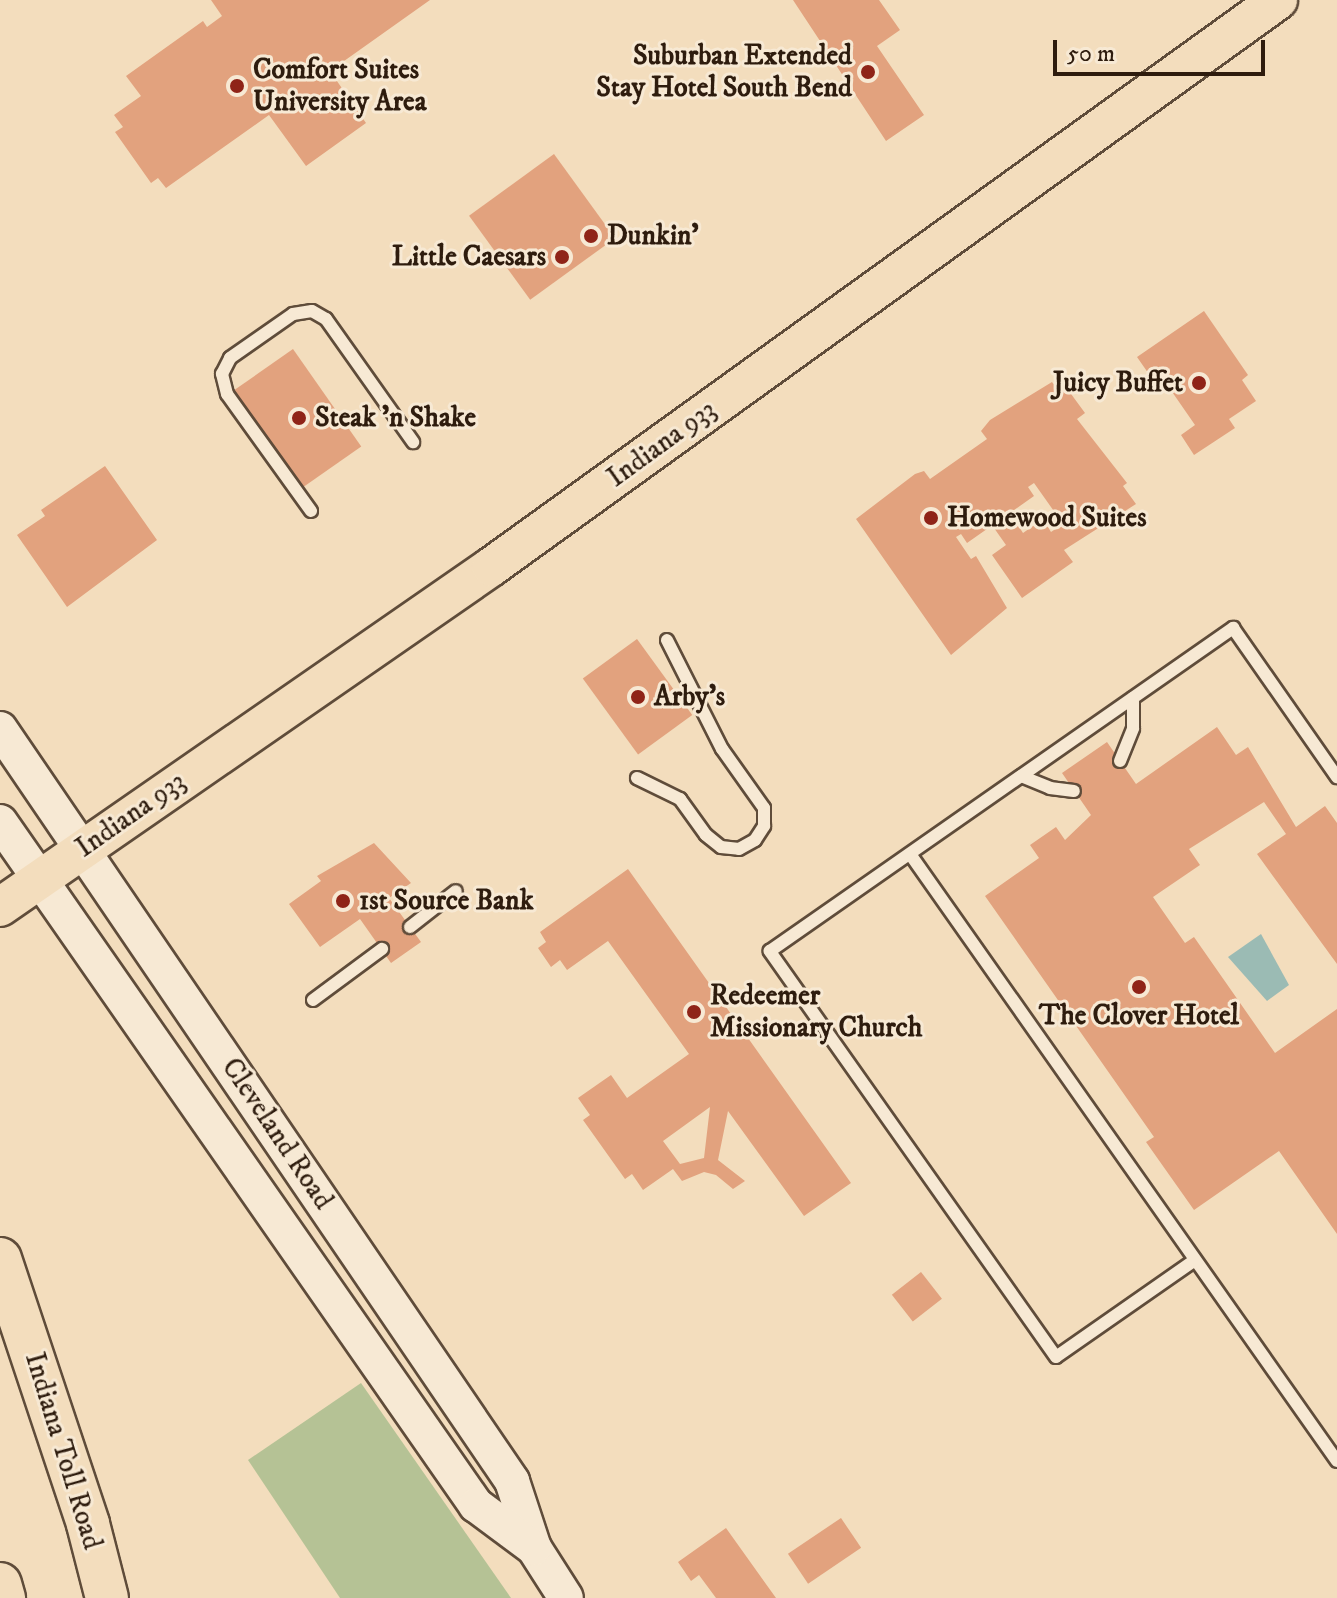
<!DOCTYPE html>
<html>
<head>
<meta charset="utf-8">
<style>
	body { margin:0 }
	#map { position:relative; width:1337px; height:1598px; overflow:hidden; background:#f3ddbd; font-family:"IM FELL DW Pica",serif }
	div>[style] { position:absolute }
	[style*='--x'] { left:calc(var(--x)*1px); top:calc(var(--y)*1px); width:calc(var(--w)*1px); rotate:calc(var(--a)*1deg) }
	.green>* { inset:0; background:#b5c295 }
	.water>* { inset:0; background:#9bbbb4 }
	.building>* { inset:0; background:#e2a27e; transform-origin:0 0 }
	.roads { filter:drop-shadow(2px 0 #5f4c3a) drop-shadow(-2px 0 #5f4c3a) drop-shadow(0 2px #5f4c3a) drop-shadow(0 -2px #5f4c3a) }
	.service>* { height:12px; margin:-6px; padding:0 6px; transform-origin:6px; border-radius:6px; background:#f7e9d4 }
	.secondary>* { height:34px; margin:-17px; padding:0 17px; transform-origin:17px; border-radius:17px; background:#f7e9d4 }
	.primary>* { height:38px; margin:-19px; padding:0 19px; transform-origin:19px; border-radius:19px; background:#f3ddbd }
	.motorway>* { height:42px; margin:-21px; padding:0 21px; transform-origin:21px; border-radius:21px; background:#f3ddbd }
	.dots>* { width:22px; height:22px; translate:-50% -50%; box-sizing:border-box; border:4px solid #f7e9d4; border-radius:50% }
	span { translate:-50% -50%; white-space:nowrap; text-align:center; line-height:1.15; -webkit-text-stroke:6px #f7e9d4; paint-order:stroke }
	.poi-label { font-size:28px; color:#2e1c0e; font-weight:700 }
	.right { translate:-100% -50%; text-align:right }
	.left { translate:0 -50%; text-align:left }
	.street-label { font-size:28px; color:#2e1c0e }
	.scale { position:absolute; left:1053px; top:40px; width:212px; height:36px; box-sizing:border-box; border:4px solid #2e1c0e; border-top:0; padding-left:10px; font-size:24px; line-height:28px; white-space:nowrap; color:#2e1c0e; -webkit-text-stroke:6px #f7e9d4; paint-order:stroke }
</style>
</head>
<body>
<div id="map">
	<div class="green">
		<div style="clip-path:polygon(361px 1383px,511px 1598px,340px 1598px,248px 1460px)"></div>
	</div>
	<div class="water">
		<div style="clip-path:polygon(1261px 934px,1289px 985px,1267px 1001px,1228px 957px)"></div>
	</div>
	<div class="building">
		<div style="clip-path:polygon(211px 0,430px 0,330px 71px,366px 123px,306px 166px,269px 115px,166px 188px,158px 178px,151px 183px,115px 132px,123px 127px,114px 115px,141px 96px,126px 76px,203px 21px,207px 27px,222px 16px)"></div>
		<div style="clip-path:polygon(793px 0,879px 0,900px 30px,877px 46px,924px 115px,886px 141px)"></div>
		<div style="left:554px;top:154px;width:104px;height:105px;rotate:54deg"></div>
		<div style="clip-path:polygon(1204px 311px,1248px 375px,1242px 380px,1256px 401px,1229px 419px,1235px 428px,1194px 455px,1181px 435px,1195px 425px,1168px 386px,1160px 390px,1137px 357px)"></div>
		<div style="left:293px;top:349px;width:119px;height:72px;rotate:55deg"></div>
		<div style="clip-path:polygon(1052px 382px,1056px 388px,1063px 383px,1085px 413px,1077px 419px,1127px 483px,1123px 486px,1136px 504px,1064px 550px,1073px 562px,1022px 598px,992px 555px,1006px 545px,994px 528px,1012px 516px,1023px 533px,1043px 519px,1051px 532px,1063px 524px,1034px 483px,1028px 487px,1034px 496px,967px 543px,961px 534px,956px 537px,971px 559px,976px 556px,1007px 608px,951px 655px,856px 519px,915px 474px,924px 471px,930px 479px,987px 439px,981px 431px,990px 420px)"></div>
		<div style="clip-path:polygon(105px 466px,157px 540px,67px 607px,17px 535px,45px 516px,41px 510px)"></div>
		<div style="left:637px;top:639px;width:94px;height:67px;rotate:54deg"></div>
		<div style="clip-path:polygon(1217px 727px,1236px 755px,1248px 747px,1296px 827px,1325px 806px,1337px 823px,1337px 964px,1257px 854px,1286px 834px,1264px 802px,1189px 849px,1200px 865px,1153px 897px,1185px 943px,1194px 937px,1275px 1053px,1337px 1009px,1337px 1234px,1279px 1151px,1194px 1210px,1146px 1142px,1154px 1137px,985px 896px,1039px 858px,1030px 845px,1056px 827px,1065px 840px,1091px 815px,1062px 773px,1107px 742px,1136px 784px)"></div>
		<div style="clip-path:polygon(374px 843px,411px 883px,389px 898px,421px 942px,391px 963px,360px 919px,320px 947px,289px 904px,321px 881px,317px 876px)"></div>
		<div style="clip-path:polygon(evenodd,628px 869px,851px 1183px,804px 1216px,728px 1111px,718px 1160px,745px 1181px,733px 1189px,716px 1175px,704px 1172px,682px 1181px,673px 1169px,643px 1190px,632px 1174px,625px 1179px,583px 1120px,590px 1115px,578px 1098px,611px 1075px,627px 1098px,689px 1054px,608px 941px,567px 970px,560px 960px,551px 967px,538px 948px,546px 942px,540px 932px,628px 869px,710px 1107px,704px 1158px,680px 1164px,663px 1141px,710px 1107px)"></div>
		<div style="left:921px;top:1272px;width:34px;height:37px;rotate:52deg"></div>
		<div style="left:841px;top:1518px;width:36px;height:64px;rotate:56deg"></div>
		<div style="clip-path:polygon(726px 1528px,776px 1598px,716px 1598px,699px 1575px,691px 1581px,678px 1562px)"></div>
	</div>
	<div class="roads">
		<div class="service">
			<div style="--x:311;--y:511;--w:144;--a:-125.7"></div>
			<div style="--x:227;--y:394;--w:21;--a:-104"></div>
			<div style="--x:222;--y:374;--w:18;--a:-63"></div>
			<div style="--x:230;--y:358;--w:77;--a:-34.9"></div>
			<div style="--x:293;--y:314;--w:19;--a:-9"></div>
			<div style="--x:312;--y:311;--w:16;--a:30"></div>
			<div style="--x:326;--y:319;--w:151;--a:54.7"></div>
			<div style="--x:1120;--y:761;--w:35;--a:-68"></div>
			<div style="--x:1133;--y:728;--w:30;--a:-90"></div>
			<div style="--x:1021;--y:776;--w:31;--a:22"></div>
			<div style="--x:1050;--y:788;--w:24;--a:7"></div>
			<div style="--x:637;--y:778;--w:48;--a:26"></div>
			<div style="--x:680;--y:799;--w:44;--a:54.2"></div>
			<div style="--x:706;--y:835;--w:19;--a:39"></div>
			<div style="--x:721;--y:847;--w:18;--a:6"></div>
			<div style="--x:739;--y:849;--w:18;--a:-29"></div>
			<div style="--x:755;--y:840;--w:17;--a:-57"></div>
			<div style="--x:764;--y:826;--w:18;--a:-90"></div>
			<div style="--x:764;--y:808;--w:72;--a:-125.4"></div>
			<div style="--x:722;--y:749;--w:122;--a:-116.8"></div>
			<div style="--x:910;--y:854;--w:742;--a:54.88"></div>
			<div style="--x:410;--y:927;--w:58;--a:-38"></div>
			<div style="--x:313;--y:1000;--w:86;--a:-36.5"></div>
			<div style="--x:1195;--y:1260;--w:169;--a:145.1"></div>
			<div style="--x:1056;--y:1357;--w:497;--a:-125.2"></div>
			<div style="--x:770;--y:951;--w:565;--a:-34.9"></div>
			<div style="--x:1233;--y:628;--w:182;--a:55.1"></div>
		</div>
		<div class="secondary">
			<div style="--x:0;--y:729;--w:910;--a:55.75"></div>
			<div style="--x:512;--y:1481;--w:71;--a:71.8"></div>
			<div style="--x:534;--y:1548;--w:59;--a:57.4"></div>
			<div style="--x:0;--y:822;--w:833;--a:55.13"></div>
			<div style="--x:476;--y:1505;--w:72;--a:36.6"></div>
		</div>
		<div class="primary">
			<div style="--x:0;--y:907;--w:597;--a:-34.7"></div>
			<div style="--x:491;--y:567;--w:970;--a:-35.77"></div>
		</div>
		<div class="motorway">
			<div style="--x:0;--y:1259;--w:279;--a:71.6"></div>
			<div style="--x:88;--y:1524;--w:76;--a:75.6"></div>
			<div style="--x:0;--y:1584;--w:15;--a:74"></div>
		</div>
	</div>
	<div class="dots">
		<div style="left:868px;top:72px;background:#8f2418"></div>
		<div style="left:237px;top:86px;background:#8f2418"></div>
		<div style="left:591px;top:236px;background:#8f2418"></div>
		<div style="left:562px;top:257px;background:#8f2418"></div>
		<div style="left:1199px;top:383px;background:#8f2418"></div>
		<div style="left:299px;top:418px;background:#8f2418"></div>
		<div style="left:931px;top:518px;background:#8f2418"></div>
		<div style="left:638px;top:697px;background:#8f2418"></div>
		<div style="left:343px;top:901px;background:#8f2418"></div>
		<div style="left:1139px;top:987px;background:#8f2418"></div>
		<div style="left:694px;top:1012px;background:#8f2418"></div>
	</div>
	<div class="poi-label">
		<span class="right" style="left:852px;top:72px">Suburban Extended<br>Stay Hotel South Bend</span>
		<span class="left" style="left:253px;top:86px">Comfort Suites<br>University Area</span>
		<span class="left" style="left:607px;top:236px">Dunkin'</span>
		<span class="right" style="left:546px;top:257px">Little Caesars</span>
		<span class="right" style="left:1183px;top:383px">Juicy Buffet</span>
		<span class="left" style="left:315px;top:418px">Steak 'n Shake</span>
		<span class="left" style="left:947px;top:518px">Homewood Suites</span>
		<span class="left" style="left:654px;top:697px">Arby's</span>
		<span class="left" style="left:359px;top:901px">1st Source Bank</span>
		<span class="left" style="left:710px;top:1012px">Redeemer<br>Missionary Church</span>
		<span style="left:1139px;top:1016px">The Clover Hotel</span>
	</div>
	<div class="street-label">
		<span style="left:662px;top:444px;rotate:-36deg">Indiana 933</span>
		<span style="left:131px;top:815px;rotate:-35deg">Indiana 933</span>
		<span style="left:277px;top:1134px;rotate:56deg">Cleveland Road</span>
		<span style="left:63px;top:1451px;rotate:73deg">Indiana Toll Road</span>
	</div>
	<div class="scale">50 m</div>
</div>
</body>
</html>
